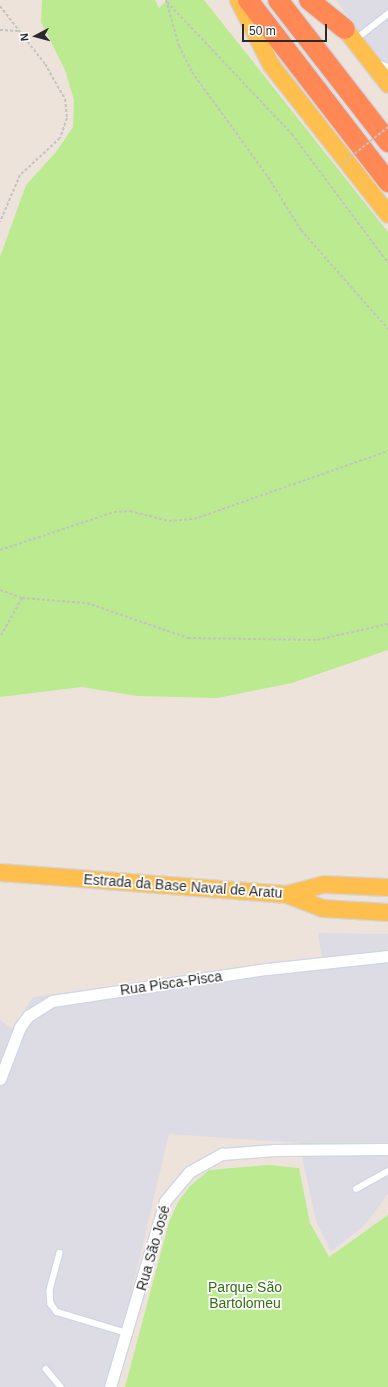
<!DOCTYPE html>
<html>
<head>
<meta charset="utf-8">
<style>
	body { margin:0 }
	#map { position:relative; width:388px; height:1387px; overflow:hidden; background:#eee3da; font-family:Helvetica,sans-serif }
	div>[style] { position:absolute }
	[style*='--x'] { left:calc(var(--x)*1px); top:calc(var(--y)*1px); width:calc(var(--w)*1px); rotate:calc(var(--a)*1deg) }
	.industrial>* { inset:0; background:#dddce5 }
	.green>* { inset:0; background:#bbea91 }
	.path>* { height:2px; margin-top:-1px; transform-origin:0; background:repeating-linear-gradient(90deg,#c3c3c3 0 3px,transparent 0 5px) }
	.roads { filter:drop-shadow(1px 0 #cfd6e5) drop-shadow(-1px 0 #cfd6e5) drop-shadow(0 1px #cfd6e5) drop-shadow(0 -1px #cfd6e5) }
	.service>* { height:5.5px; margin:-2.75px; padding:0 2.75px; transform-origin:2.75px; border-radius:2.75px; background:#fff }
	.minor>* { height:11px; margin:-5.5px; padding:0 5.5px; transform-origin:5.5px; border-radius:5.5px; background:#fff }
	.primary>* { height:17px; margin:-8.5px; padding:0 8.5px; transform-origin:8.5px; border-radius:8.5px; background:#ffbf4e }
	.motorway>* { height:20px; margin:-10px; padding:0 10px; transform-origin:10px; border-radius:10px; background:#ff8854 }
	.path-bridge>* { height:2px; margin-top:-1px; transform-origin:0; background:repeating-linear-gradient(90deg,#c3c3c3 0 3px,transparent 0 5px) }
	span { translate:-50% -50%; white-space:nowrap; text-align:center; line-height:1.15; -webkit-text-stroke:3.5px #fff; paint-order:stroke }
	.street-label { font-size:14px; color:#2a2a2a }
	.park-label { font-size:14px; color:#316f12 }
	.north { position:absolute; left:16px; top:16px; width:40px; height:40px; -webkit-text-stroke:3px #fff; paint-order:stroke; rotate:264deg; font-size:11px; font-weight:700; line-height:16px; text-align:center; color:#2a2a2a }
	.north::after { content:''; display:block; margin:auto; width:14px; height:18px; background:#2a2a2a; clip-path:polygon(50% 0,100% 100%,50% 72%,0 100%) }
	.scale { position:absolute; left:242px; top:24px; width:85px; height:18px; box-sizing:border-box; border:2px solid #2a2a2a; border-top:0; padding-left:5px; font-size:12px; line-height:14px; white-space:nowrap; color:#2a2a2a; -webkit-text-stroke:3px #fff; paint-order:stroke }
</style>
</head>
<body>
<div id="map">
	<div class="industrial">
		<div style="clip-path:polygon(336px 0,388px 0,388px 69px,359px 32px)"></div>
		<div style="clip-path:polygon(318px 933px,388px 934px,388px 1194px,365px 1225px,331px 1252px,316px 1221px,299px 1143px,169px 1134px,126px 1316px,104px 1387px,0 1387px,0 1020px,12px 1029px,33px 997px,322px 959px)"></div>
	</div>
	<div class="green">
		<div style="clip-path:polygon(42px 0,155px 0,159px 8px,167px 0,204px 0,388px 232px,388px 650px,292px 683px,217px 698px,137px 696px,82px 687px,0 697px,0 257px,26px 185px,56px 152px,73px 127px,74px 100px,65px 70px,41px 22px)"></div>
		<div style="clip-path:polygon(268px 1165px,299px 1168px,310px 1223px,329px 1257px,388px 1215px,388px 1387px,125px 1387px,169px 1222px,178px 1202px,190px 1186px,209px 1170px)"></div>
	</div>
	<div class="path">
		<div style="--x:166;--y:0;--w:48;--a:74.2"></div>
		<div style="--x:179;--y:46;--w:29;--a:63"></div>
		<div style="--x:192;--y:72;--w:130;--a:54.1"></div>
		<div style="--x:268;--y:177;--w:62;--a:58.1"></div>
		<div style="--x:301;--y:230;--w:132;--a:48.7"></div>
		<div style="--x:167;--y:2;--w:182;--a:46.6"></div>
		<div style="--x:292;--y:134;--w:161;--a:53.3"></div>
		<div style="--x:0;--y:6;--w:73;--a:52.2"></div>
		<div style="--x:45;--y:64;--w:40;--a:60.3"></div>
		<div style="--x:65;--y:99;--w:19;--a:84"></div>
		<div style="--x:67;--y:118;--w:21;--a:109"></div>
		<div style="--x:60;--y:138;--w:54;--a:137.2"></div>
		<div style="--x:20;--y:175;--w:51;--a:113.1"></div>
		<div style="--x:0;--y:30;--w:18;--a:3"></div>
		<div style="--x:0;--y:550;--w:120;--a:-18.4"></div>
		<div style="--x:114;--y:512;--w:16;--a:-4"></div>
		<div style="--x:130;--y:511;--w:40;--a:14.4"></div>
		<div style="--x:169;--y:521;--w:25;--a:-5"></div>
		<div style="--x:194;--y:519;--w:206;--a:-19.3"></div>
		<div style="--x:0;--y:590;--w:23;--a:20"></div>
		<div style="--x:22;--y:598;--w:45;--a:119.4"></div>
		<div style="--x:22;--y:598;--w:65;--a:4.4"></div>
		<div style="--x:87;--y:603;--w:107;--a:19.1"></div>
		<div style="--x:188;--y:638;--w:129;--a:0.9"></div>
		<div style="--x:317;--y:640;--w:73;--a:-12.7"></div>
	</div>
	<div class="roads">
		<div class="service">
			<div style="--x:356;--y:39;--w:41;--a:-38"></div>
			<div style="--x:378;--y:63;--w:11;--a:22"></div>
			<div style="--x:356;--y:1189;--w:37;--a:-29"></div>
			<div style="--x:60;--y:1253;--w:39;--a:105"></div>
			<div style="--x:50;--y:1291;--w:13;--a:86"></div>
			<div style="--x:51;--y:1304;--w:10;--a:53"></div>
			<div style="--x:57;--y:1312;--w:73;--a:16.7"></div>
			<div style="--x:46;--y:1369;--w:23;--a:50"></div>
		</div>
		<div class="minor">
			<div style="--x:0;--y:1079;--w:56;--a:-69"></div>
			<div style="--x:20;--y:1027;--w:14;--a:-54"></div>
			<div style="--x:28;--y:1016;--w:28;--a:-32"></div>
			<div style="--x:52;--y:1001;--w:217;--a:-8.5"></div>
			<div style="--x:267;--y:969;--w:122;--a:-6.1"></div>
			<div style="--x:110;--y:1387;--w:194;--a:-73.5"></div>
			<div style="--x:165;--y:1201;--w:38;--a:-50"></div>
			<div style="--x:189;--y:1172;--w:38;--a:-29"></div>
			<div style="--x:222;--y:1154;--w:53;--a:-4.3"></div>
			<div style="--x:275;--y:1150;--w:113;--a:-0.5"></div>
		</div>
		<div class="primary">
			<div style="--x:238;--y:0;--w:73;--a:63.1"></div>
			<div style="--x:271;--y:65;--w:189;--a:51.9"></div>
			<div style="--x:345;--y:29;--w:70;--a:52"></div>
			<div style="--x:0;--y:872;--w:287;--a:4.4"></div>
			<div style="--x:286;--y:894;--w:39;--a:-15"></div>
			<div style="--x:324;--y:884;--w:64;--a:2.7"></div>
			<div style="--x:286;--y:894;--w:39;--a:21"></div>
			<div style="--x:322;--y:908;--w:66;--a:3.5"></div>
		</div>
		<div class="motorway">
			<div style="--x:248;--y:0;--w:230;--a:52.4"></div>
			<div style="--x:278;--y:0;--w:180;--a:52.2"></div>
			<div style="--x:309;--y:0;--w:46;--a:38.9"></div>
		</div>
	</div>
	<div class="path-bridge">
		<div style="--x:343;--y:163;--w:58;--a:-38.7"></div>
	</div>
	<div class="street-label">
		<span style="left:183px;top:886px;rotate:4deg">Estrada da Base Naval de Aratu</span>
		<span style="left:171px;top:983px;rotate:-8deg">Rua Pisca-Pisca</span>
		<span style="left:153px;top:1248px;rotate:-74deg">Rua São José</span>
	</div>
	<div class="park-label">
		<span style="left:245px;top:1295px">Parque São<br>Bartolomeu</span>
	</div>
	<div class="north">N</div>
	<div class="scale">50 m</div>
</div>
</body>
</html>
